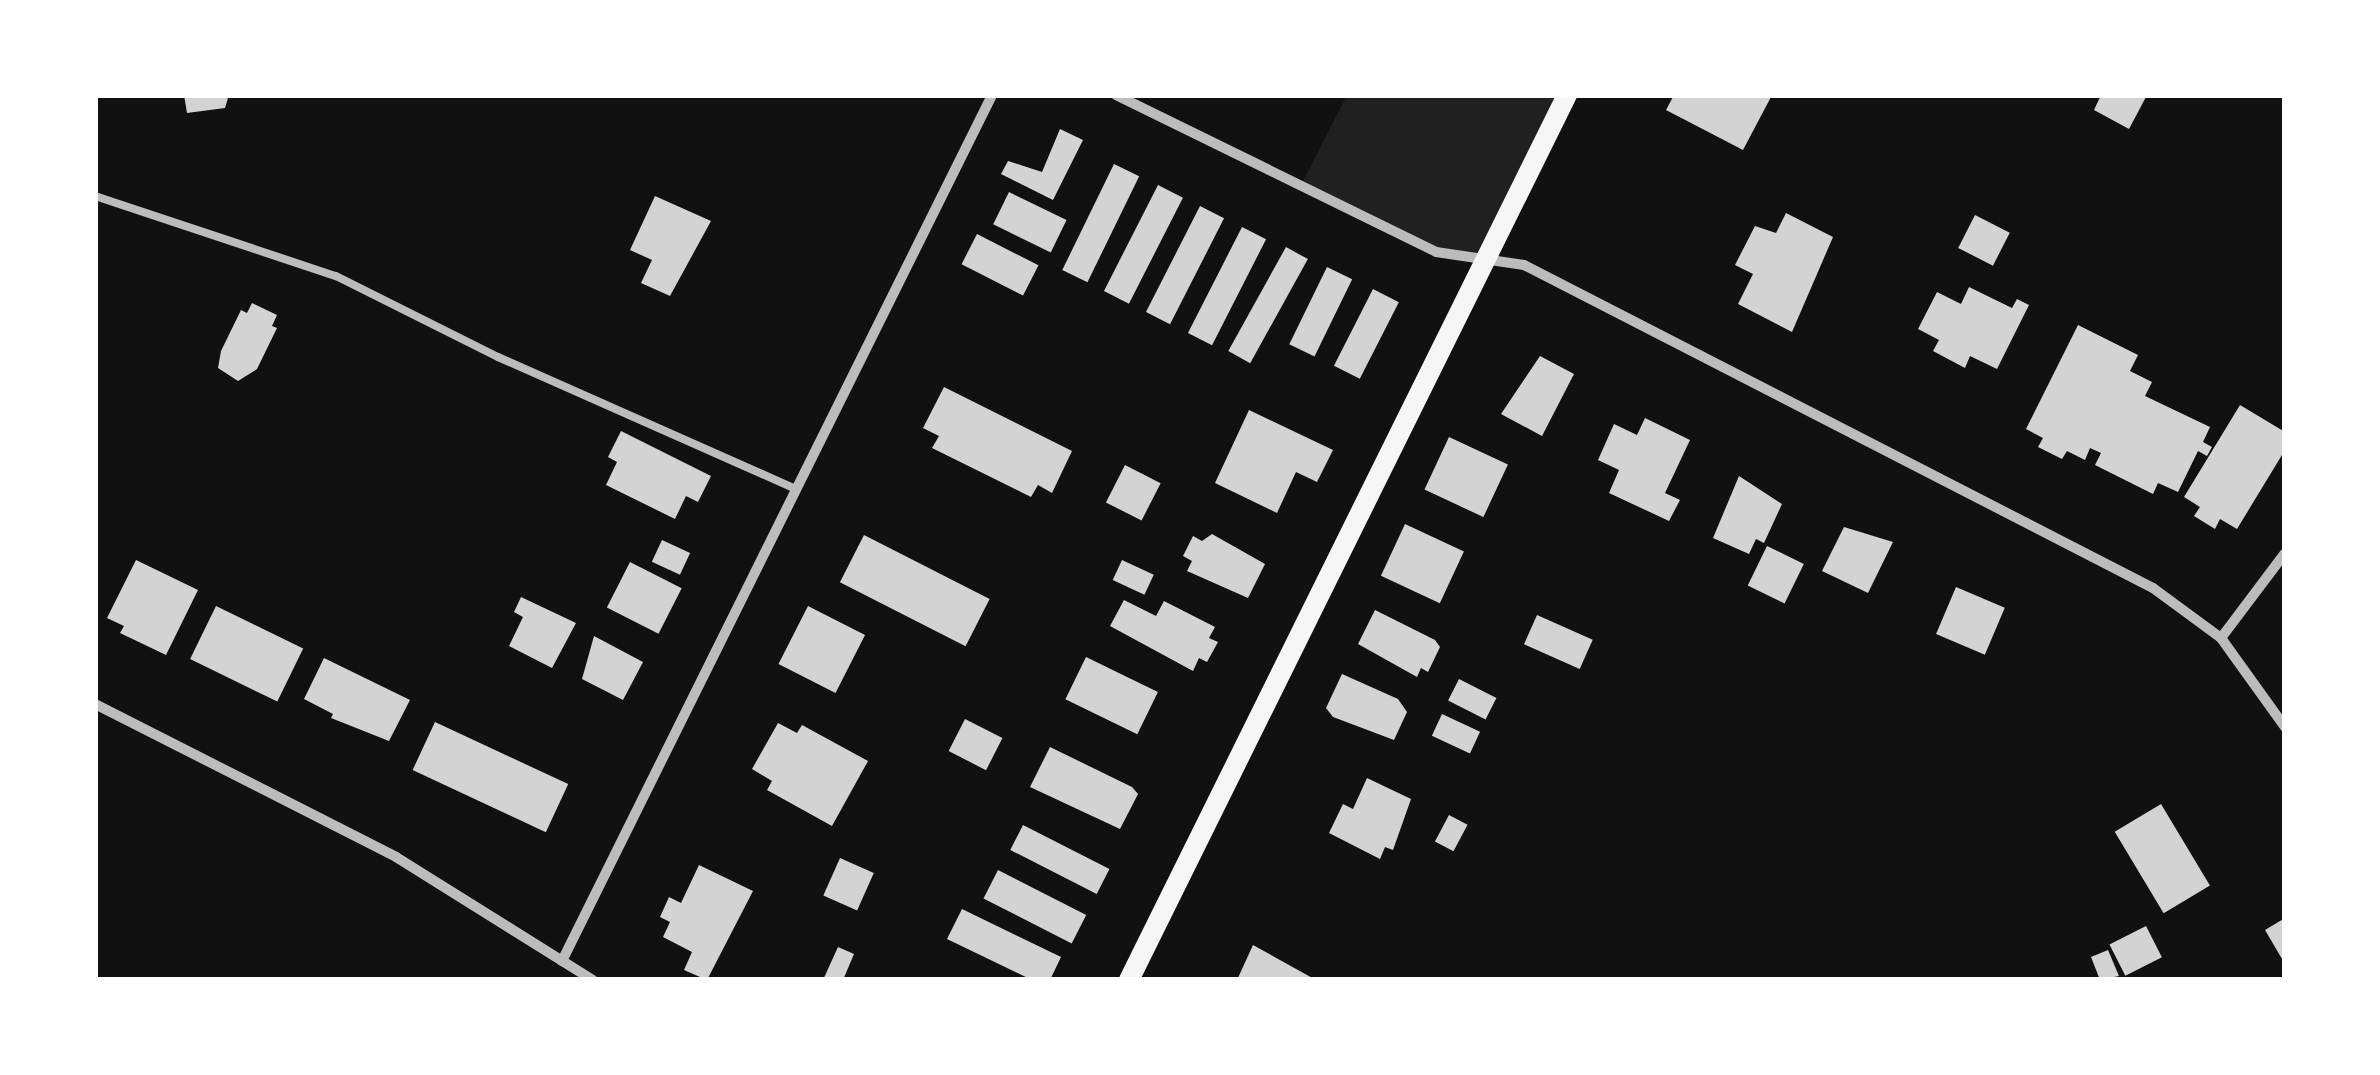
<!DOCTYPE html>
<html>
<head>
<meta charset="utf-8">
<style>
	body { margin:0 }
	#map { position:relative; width:2380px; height:1075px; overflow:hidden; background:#111; font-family:"Archivo Narrow",sans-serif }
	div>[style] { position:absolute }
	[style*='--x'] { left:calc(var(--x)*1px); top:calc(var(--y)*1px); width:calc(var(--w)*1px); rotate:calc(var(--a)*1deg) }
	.green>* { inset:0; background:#202020 }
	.building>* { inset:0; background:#d3d3d3; transform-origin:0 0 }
	.service>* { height:8px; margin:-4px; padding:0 4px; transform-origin:4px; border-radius:4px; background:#bcbcbc }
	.minor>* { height:10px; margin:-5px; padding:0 5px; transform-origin:5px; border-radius:5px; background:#bcbcbc }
	.secondary>* { height:20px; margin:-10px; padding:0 10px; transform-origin:10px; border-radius:10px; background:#f5f5f5 }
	span { translate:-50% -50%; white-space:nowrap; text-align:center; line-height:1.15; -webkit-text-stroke:8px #fff; paint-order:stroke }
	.frame { position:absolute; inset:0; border:98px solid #fff; pointer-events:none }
</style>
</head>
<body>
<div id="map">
	<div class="green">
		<div style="clip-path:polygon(1347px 95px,1567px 95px,1485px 259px,1436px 252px,1301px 185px)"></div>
	</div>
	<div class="building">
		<div style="clip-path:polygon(184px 95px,228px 95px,228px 98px,225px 108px,187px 113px)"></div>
		<div style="clip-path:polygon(1674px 95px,1772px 95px,1743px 150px,1666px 110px)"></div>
		<div style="clip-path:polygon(2101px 95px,2147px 95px,2129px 129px,2094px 110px)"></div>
		<div style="clip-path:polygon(1060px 129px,1083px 140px,1053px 200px,1001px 174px,1008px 161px,1042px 172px)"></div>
		<div style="left:1114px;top:164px;width:28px;height:118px;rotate:26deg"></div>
		<div style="left:1158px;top:185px;width:28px;height:119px;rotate:27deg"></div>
		<div style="left:1009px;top:192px;width:64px;height:36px;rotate:26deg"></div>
		<div style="clip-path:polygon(655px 196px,711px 221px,670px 296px,641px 283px,652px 260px,630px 250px)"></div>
		<div style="left:1200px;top:206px;width:27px;height:119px;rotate:27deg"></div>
		<div style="clip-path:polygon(1786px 213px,1833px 237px,1792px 332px,1738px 304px,1753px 274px,1735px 265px,1755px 226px,1776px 233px)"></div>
		<div style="left:1975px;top:215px;width:39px;height:37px;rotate:27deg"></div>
		<div style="left:1242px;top:227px;width:27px;height:119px;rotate:27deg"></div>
		<div style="left:977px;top:234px;width:69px;height:34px;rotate:27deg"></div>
		<div style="left:1286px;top:247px;width:25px;height:119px;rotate:29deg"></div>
		<div style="left:1327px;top:267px;width:28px;height:86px;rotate:26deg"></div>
		<div style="clip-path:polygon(1969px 287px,2012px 308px,2017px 299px,2029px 305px,1997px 369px,1970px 356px,1965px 368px,1933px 351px,1939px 340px,1918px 329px,1937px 292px,1961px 304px)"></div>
		<div style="left:1373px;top:289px;width:29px;height:86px;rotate:27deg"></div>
		<div style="clip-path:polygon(252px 303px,277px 315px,272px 326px,277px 328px,257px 369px,238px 381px,218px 368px,221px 351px,241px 310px,247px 313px)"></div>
		<div style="clip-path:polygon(2078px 325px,2138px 355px,2130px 371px,2152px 382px,2145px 396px,2210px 427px,2203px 442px,2212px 447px,2207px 456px,2198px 451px,2178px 492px,2158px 483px,2153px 494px,2095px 465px,2101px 453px,2090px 448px,2085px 460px,2067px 451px,2062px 459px,2038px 447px,2043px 438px,2026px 429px)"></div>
		<div style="clip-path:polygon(1540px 356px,1574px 374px,1542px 436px,1501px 414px)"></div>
		<div style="clip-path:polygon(944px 387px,1072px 451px,1052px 493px,1038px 485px,1031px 497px,932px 448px,939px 436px,923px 428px)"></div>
		<div style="clip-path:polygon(2240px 405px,2285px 432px,2285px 450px,2237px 529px,2220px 519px,2215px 529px,2194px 516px,2200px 507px,2184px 497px)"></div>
		<div style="clip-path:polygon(1249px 410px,1333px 450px,1317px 482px,1296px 472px,1277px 513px,1215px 483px)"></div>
		<div style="clip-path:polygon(1645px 418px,1690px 440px,1665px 493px,1680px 500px,1669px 521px,1609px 493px,1619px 470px,1598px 460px,1614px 424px,1637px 435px)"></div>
		<div style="clip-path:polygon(621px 431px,711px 476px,698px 502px,686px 496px,675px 519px,606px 485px,617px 462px,608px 457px)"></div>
		<div style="left:1449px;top:437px;width:65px;height:58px;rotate:25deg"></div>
		<div style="left:1125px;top:465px;width:40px;height:42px;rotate:27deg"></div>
		<div style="clip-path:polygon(1739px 476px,1782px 504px,1764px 543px,1756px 539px,1749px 554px,1713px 538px)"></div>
		<div style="left:1405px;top:524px;width:65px;height:57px;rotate:25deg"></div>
		<div style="clip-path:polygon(1844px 527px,1893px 542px,1868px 593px,1822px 571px)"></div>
		<div style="clip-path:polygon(1212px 534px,1265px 564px,1248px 598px,1187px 571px,1192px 561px,1183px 556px,1193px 536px,1202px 541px)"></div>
		<div style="left:864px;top:535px;width:141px;height:53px;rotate:27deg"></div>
		<div style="left:662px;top:540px;width:31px;height:24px;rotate:25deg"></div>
		<div style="left:1767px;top:546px;width:41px;height:44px;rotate:26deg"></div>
		<div style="clip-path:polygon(136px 560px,198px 590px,166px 655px,120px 633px,124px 626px,107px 618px)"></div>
		<div style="left:1122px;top:560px;width:35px;height:22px;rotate:25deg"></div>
		<div style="left:630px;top:562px;width:58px;height:51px;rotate:27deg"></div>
		<div style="left:1956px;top:587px;width:53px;height:51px;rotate:23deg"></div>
		<div style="clip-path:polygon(521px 597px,576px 623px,552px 668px,509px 646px,523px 617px,514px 612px)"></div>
		<div style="clip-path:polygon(1124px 600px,1156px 616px,1164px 601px,1215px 627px,1209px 638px,1218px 642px,1207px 662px,1199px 658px,1193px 671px,1110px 626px)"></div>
		<div style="left:216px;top:606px;width:97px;height:59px;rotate:26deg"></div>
		<div style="left:808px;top:606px;width:64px;height:65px;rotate:27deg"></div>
		<div style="clip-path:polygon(1375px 610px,1435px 640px,1440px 647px,1428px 672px,1421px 668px,1417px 677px,1358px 644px)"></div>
		<div style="left:1537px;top:615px;width:61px;height:32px;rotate:24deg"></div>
		<div style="clip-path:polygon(594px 636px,643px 662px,623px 700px,582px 679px)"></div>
		<div style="left:1086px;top:657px;width:80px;height:47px;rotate:26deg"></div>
		<div style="clip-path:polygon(324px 658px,410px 700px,389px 741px,331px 718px,333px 714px,304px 699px)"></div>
		<div style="clip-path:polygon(1342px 674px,1398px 699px,1407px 712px,1394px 740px,1333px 717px,1326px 708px)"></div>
		<div style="left:1459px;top:679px;width:42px;height:24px;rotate:27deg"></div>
		<div style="left:1442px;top:714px;width:42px;height:24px;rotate:25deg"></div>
		<div style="left:965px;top:719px;width:42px;height:36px;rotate:27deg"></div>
		<div style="left:435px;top:722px;width:147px;height:53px;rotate:25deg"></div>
		<div style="clip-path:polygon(778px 723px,797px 733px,802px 725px,868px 761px,832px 826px,767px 790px,772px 781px,752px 769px)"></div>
		<div style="clip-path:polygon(1050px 747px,1132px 787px,1138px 794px,1120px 829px,1030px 787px)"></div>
		<div style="clip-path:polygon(1367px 778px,1411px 799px,1393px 850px,1385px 847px,1380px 859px,1329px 833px,1343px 804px,1353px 809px)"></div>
		<div style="left:2161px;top:804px;width:95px;height:54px;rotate:59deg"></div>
		<div style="left:1449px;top:815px;width:21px;height:30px;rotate:28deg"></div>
		<div style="left:1023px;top:825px;width:97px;height:28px;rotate:27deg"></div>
		<div style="left:840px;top:858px;width:37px;height:41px;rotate:24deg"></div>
		<div style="clip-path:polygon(699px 865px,753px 891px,707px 980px,684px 970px,692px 952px,663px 937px,670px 922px,660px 917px,669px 897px,681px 903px)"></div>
		<div style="left:998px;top:870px;width:99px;height:32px;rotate:27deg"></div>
		<div style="clip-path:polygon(962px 909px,1061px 957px,1050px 980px,1032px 980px,947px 939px)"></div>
		<div style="clip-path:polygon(2285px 918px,2285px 964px,2265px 930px)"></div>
		<div style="left:2146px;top:926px;width:35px;height:41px;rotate:63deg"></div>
		<div style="clip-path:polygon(1253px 945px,1316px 980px,1237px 980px)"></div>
		<div style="clip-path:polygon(838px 947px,854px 954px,843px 980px,823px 980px)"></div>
		<div style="clip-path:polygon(2108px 950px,2119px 976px,2100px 980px,2091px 957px)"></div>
	</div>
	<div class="service">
		<div style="--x:95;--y:196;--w:254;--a:18.4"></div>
		<div style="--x:336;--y:276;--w:181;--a:26.6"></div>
		<div style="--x:498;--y:357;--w:326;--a:23.9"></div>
	</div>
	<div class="minor">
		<div style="--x:1116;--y:95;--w:356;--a:26.1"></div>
		<div style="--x:1436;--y:252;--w:89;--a:8.4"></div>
		<div style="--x:1524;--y:265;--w:707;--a:27.18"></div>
		<div style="--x:2153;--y:588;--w:84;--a:36.3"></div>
		<div style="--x:2221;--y:638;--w:110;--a:54.3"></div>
		<div style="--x:2221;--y:638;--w:106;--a:-53"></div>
		<div style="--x:95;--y:704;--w:338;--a:26.9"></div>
		<div style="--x:396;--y:857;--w:232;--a:32"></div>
		<div style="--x:562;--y:961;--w:967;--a:-63.59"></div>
	</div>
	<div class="secondary">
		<div style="--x:1129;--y:980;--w:987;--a:-63.67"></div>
	</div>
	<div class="frame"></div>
</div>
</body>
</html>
